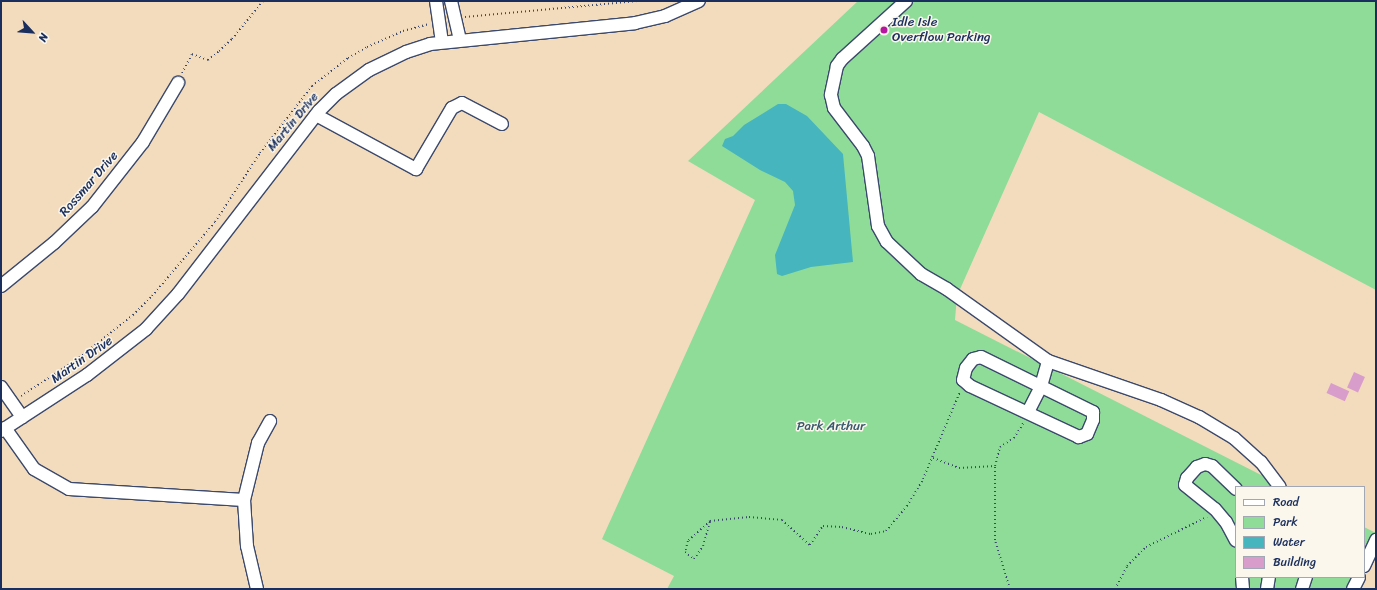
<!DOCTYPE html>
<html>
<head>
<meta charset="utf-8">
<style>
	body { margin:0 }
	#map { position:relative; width:1377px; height:590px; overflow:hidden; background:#f3dcbd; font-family:Sriracha,sans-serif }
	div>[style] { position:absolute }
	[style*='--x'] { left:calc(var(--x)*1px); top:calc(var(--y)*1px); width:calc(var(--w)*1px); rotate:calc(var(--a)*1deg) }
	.green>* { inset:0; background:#8fdc99 }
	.water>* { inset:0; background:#46b5be }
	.building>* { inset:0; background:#d89dcb; transform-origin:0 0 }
	.path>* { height:2px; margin-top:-1px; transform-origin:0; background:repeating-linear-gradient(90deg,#3b496c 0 1px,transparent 0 4px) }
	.roads { filter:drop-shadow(1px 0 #3b496c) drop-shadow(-1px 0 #3b496c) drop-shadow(0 1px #3b496c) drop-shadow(0 -1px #3b496c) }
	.minor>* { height:12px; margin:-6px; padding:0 6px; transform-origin:6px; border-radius:6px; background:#fff }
	.dots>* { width:11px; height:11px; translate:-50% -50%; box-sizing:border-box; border:2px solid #fbf7ec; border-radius:50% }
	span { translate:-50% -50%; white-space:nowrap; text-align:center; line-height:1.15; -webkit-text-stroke:3px #fbf7ec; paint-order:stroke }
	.poi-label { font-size:13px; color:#1b2f5e }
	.left { translate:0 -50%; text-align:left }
	.street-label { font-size:13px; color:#1b2f5e }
	.park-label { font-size:13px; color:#385a6d }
	.frame { position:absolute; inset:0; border:2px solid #1b2f5e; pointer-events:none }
	.legend { position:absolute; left:1235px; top:486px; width:130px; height:92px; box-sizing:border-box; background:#fbf7ec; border:1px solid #a1a7b3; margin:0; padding:5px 7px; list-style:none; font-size:12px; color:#1b2f5e }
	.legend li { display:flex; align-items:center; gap:8px; height:20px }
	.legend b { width:20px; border:1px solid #a1a7b3 }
	.north { position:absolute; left:12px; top:12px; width:40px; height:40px; -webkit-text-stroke:3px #fbf7ec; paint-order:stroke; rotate:116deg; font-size:11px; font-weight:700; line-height:16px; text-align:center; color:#1b2f5e }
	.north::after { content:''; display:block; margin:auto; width:14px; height:18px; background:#1b2f5e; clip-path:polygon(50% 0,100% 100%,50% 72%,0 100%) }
</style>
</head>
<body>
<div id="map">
	<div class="green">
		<div style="clip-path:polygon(858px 1px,1376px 1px,1376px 290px,1039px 112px,957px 296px,955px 320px,1285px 487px,1236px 487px,1236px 577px,1356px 577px,1350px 589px,667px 589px,674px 576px,602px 539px,755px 200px,688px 161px)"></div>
		<div style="clip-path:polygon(1364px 527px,1376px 533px,1376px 539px,1364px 562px)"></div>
	</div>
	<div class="water">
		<div style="clip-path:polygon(778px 104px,786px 104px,807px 116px,843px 154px,853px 262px,811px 267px,782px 276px,777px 274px,775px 255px,795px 205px,793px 191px,785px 182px,760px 170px,722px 146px,725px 139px,733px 136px,744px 125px)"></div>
	</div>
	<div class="building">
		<div style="left:1354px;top:372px;width:12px;height:17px;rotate:24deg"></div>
		<div style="left:1331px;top:383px;width:20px;height:11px;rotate:24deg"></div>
	</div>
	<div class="path">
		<div style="--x:465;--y:17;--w:173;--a:-5.3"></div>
		<div style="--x:182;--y:73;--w:21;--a:-62"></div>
		<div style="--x:192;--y:54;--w:17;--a:21"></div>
		<div style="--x:208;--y:60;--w:14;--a:-39"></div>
		<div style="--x:219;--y:51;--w:18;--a:-43"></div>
		<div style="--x:232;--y:39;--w:49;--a:-50.8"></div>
		<div style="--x:21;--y:396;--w:66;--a:-33.2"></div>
		<div style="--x:76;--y:360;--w:73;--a:-38.3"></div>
		<div style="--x:133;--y:315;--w:27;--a:-45"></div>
		<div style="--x:152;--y:296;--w:97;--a:-49.6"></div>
		<div style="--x:215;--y:222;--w:82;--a:-56.9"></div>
		<div style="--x:260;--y:153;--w:85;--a:-52.2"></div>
		<div style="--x:312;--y:86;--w:46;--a:-37.9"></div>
		<div style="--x:348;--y:58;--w:22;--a:-30"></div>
		<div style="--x:367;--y:47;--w:39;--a:-24"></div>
		<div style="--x:403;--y:31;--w:27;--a:-15"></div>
		<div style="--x:933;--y:458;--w:28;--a:21"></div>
		<div style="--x:959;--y:468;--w:36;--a:-3"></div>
		<div style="--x:710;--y:521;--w:30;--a:138"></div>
		<div style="--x:688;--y:541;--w:11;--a:105"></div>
		<div style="--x:685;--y:552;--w:11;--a:38"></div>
		<div style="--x:694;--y:559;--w:16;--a:-55"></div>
		<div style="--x:703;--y:546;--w:26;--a:-74"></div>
		<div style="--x:710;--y:521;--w:39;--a:-6"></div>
		<div style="--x:749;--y:517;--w:33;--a:5"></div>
		<div style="--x:782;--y:520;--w:38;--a:42"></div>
		<div style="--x:810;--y:545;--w:23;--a:-56"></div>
		<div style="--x:823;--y:526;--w:19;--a:3"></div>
		<div style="--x:842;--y:527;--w:30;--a:14"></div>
		<div style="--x:871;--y:534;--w:15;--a:-11"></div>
		<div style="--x:886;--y:531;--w:33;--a:-50"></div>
		<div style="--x:907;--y:506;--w:31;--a:-59"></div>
		<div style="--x:923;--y:479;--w:95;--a:-67"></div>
		<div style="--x:1010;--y:589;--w:51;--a:-107"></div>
		<div style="--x:995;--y:540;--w:74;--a:-90"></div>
		<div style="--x:995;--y:466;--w:20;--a:-75"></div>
		<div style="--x:1000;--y:447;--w:17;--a:-33"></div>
		<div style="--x:1014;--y:438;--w:19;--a:-58"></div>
		<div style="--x:1115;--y:589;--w:26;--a:-62"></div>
		<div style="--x:1127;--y:566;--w:27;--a:-45"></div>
		<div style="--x:1146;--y:547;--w:68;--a:-26.2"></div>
	</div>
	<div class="roads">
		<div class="minor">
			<div style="--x:436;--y:1;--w:41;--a:81.7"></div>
			<div style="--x:451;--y:1;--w:39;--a:77"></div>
			<div style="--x:906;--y:1;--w:86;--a:137.8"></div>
			<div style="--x:842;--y:59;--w:9;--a:126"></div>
			<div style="--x:837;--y:66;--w:30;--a:102"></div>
			<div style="--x:831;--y:95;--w:13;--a:77"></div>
			<div style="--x:834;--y:108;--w:48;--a:52.7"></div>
			<div style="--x:863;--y:146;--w:11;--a:63"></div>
			<div style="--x:868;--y:156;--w:71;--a:81.9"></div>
			<div style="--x:878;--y:226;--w:18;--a:61"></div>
			<div style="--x:887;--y:242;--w:47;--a:43.3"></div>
			<div style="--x:921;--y:274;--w:30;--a:30"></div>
			<div style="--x:947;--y:289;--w:124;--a:35.5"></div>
			<div style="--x:1048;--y:361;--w:120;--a:19"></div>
			<div style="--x:1161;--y:400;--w:42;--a:24.1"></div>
			<div style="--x:1199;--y:417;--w:41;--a:31"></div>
			<div style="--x:1234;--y:438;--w:36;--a:42"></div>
			<div style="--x:1261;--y:462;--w:31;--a:53"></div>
			<div style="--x:316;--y:115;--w:114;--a:28.4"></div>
			<div style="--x:416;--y:169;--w:71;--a:-59.5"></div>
			<div style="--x:452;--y:108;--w:11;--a:-27"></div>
			<div style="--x:462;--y:103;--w:45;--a:27.7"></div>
			<div style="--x:1;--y:286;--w:68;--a:-39.1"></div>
			<div style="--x:54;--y:243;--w:52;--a:-43.5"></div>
			<div style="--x:92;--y:207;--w:83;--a:-51.9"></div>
			<div style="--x:143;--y:142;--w:69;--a:-59.3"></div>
			<div style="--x:981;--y:357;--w:125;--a:26.2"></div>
			<div style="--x:1093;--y:412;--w:8;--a:90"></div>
			<div style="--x:1093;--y:420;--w:15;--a:113"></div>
			<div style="--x:1087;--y:434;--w:9;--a:159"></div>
			<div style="--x:1079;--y:437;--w:120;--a:-154.9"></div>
			<div style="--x:970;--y:386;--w:9;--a:-139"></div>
			<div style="--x:963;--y:380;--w:12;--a:-76"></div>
			<div style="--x:966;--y:368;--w:11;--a:-52"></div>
			<div style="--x:973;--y:359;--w:8;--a:-14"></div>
			<div style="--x:1;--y:387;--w:37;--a:55"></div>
			<div style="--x:1028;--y:412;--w:29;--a:-63"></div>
			<div style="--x:1041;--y:386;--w:26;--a:-74"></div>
			<div style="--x:5;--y:428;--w:50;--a:54.7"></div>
			<div style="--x:34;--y:469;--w:40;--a:29.7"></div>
			<div style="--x:69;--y:489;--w:175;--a:3.6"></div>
			<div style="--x:244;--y:500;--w:59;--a:-76.2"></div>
			<div style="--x:258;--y:443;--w:25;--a:-61"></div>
			<div style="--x:1;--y:431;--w:103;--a:-33.1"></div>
			<div style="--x:87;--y:375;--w:75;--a:-37.9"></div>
			<div style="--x:146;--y:329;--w:47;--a:-47.6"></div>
			<div style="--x:178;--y:294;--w:231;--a:-52.4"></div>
			<div style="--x:319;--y:111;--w:24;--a:-45"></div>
			<div style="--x:336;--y:94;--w:41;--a:-36"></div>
			<div style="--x:369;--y:70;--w:41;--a:-25.9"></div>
			<div style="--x:406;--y:52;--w:25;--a:-18"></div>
			<div style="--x:430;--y:44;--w:206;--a:-5.8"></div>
			<div style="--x:635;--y:23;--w:31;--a:-13"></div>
			<div style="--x:665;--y:16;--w:37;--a:-24"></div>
			<div style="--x:1236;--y:489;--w:33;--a:-136"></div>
			<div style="--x:1212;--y:466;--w:7;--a:-164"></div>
			<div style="--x:1205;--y:464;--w:9;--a:159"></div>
			<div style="--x:1197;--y:467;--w:15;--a:132"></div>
			<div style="--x:1187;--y:478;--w:7;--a:106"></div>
			<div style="--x:1185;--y:485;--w:38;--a:39"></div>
			<div style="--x:1215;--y:509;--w:17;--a:50"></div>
			<div style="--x:1226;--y:522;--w:21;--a:62"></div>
			<div style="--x:244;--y:500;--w:46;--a:86.3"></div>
			<div style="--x:247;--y:546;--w:44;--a:76.9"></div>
			<div style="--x:1364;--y:566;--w:29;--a:-65"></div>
			<div style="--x:1242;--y:577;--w:12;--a:85"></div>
			<div style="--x:1267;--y:589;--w:12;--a:-81"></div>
			<div style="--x:1302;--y:589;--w:13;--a:-72"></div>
			<div style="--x:1353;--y:589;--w:13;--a:-63"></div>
		</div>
	</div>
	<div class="dots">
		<div style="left:884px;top:30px;background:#b5179e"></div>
	</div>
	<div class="poi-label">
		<span class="left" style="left:892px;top:30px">Idle Isle<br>Overflow Parking</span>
	</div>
	<div class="street-label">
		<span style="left:293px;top:122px;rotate:-50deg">Martin Drive</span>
		<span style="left:89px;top:184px;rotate:-49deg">Rossmar Drive</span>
		<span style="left:82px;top:360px;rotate:-35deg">Martin Drive</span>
	</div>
	<div class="park-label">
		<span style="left:831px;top:426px">Park Arthur</span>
	</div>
	<div class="frame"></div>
	<ul class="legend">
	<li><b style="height:5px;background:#fff"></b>Road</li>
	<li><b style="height:11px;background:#8fdc99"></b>Park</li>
	<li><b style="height:11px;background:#46b5be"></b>Water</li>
	<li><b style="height:11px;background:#d89dcb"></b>Building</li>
	</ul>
	<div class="north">N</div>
</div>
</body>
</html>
